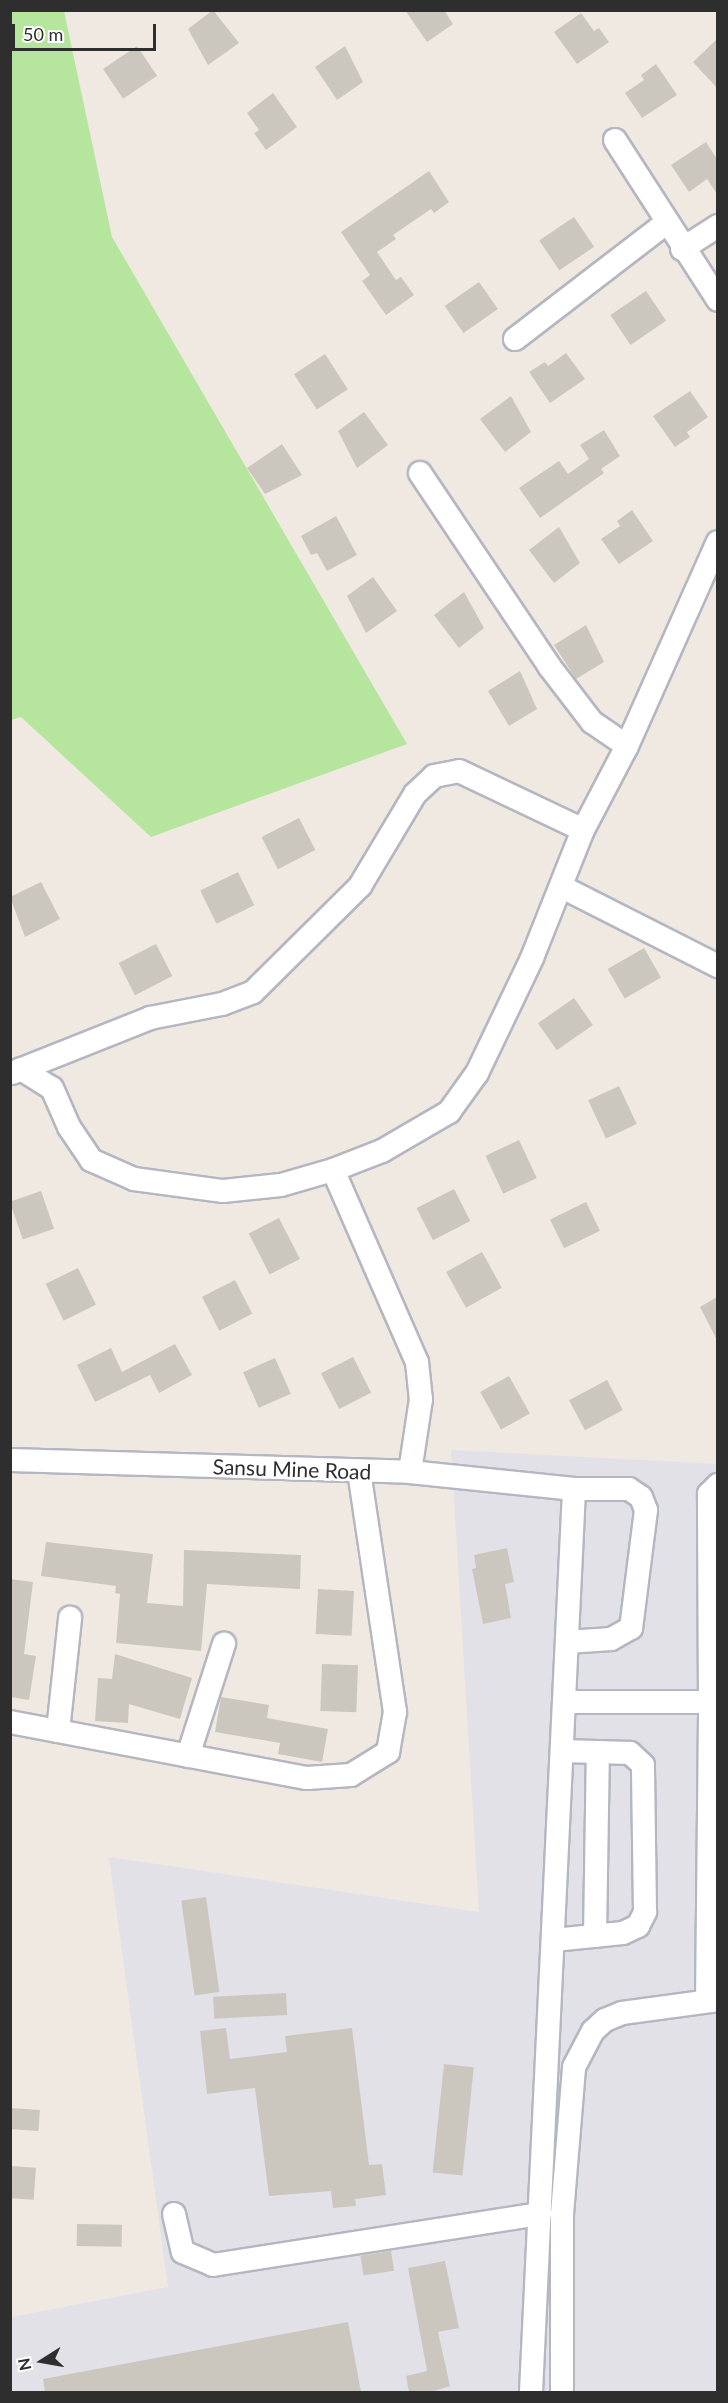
<!DOCTYPE html>
<html>
<head>
<meta charset="utf-8">
<style>
	body { margin:0 }
	#map { position:relative; width:728px; height:2403px; overflow:hidden; background:#efe9e1; font-family:Lato,sans-serif }
	div>[style] { position:absolute }
	[style*='--x'] { left:calc(var(--x)*1px); top:calc(var(--y)*1px); width:calc(var(--w)*1px); rotate:calc(var(--a)*1deg) }
	.industrial>* { inset:0; background:#e3e1e8 }
	.green>* { inset:0; background:#b6e59e }
	.building>* { inset:0; background:#cbc7bf; transform-origin:0 0 }
	.roads { filter:drop-shadow(2px 0 #b4b7c1) drop-shadow(-2px 0 #b4b7c1) drop-shadow(0 2px #b4b7c1) drop-shadow(0 -2px #b4b7c1) }
	.minor>* { height:22px; margin:-11px; padding:0 11px; transform-origin:11px; border-radius:11px; background:#fff }
	span { translate:-50% -50%; white-space:nowrap; text-align:center; line-height:1.15; -webkit-text-stroke:5px #fff; paint-order:stroke }
	.street-label { font-size:21px; color:#2e2e2e }
	.frame { position:absolute; inset:0; border:12px solid #2e2e2e; pointer-events:none }
	.north { position:absolute; left:12px; top:2331px; width:60px; height:60px; -webkit-text-stroke:4px #fff; paint-order:stroke; rotate:259deg; font-size:16px; font-weight:700; line-height:24px; text-align:center; color:#2e2e2e }
	.north::after { content:''; display:block; margin:auto; width:21px; height:27px; background:#2e2e2e; clip-path:polygon(50% 0,100% 100%,50% 72%,0 100%) }
	.scale { position:absolute; left:12px; top:24px; width:144px; height:27px; box-sizing:border-box; border:3px solid #2e2e2e; border-top:0; padding-left:8px; font-size:18px; line-height:21px; white-space:nowrap; color:#2e2e2e; -webkit-text-stroke:4px #fff; paint-order:stroke }
</style>
</head>
<body>
<div id="map">
	<div class="industrial">
		<div style="clip-path:polygon(451px 1450px,717px 1464px,717px 2392px,11px 2392px,11px 2317px,168px 2287px,109px 1857px,479px 1912px)"></div>
	</div>
	<div class="green">
		<div style="clip-path:polygon(11px 10px,64px 11px,112px 237px,407px 744px,151px 837px,21px 717px,11px 720px)"></div>
	</div>
	<div class="building">
		<div style="clip-path:polygon(213px 10px,239px 43px,208px 65px,188px 29px)"></div>
		<div style="clip-path:polygon(405px 10px,444px 10px,453px 24px,427px 42px)"></div>
		<div style="clip-path:polygon(581px 13px,594px 31px,599px 28px,609px 42px,577px 64px,554px 32px)"></div>
		<div style="clip-path:polygon(717px 39px,717px 88px,693px 62px)"></div>
		<div style="left:137px;top:46px;width:36px;height:41px;rotate:56deg"></div>
		<div style="clip-path:polygon(345px 46px,363px 82px,337px 100px,315px 67px)"></div>
		<div style="clip-path:polygon(656px 64px,677px 95px,642px 118px,625px 93px,644px 80px,641px 75px)"></div>
		<div style="clip-path:polygon(273px 93px,297px 127px,266px 150px,254px 133px,259px 130px,247px 113px)"></div>
		<div style="clip-path:polygon(706px 142px,717px 159px,717px 194px,707px 179px,689px 192px,671px 165px)"></div>
		<div style="clip-path:polygon(429px 171px,449px 202px,434px 213px,431px 209px,393px 235px,396px 239px,377px 252px,396px 280px,401px 277px,414px 295px,386px 315px,362px 281px,370px 275px,341px 232px)"></div>
		<div style="left:574px;top:217px;width:36px;height:42px;rotate:56deg"></div>
		<div style="left:479px;top:282px;width:33px;height:42px;rotate:55deg"></div>
		<div style="left:646px;top:291px;width:36px;height:43px;rotate:56deg"></div>
		<div style="clip-path:polygon(566px 353px,585px 379px,550px 403px,529px 372px,545px 362px,548px 366px)"></div>
		<div style="left:325px;top:354px;width:42px;height:37px;rotate:57deg"></div>
		<div style="clip-path:polygon(690px 391px,708px 417px,687px 432px,690px 437px,675px 447px,653px 416px)"></div>
		<div style="clip-path:polygon(511px 396px,531px 432px,505px 452px,480px 419px)"></div>
		<div style="clip-path:polygon(364px 412px,388px 445px,357px 468px,338px 431px)"></div>
		<div style="clip-path:polygon(604px 430px,620px 456px,601px 469px,604px 473px,540px 518px,519px 488px,559px 461px,568px 474px,589px 459px,580px 445px)"></div>
		<div style="clip-path:polygon(282px 444px,302px 475px,265px 494px,247px 468px)"></div>
		<div style="clip-path:polygon(632px 510px,653px 541px,619px 564px,601px 539px,620px 526px,617px 521px)"></div>
		<div style="clip-path:polygon(336px 516px,357px 555px,327px 571px,317px 553px,311px 555px,301px 536px)"></div>
		<div style="clip-path:polygon(559px 527px,580px 563px,554px 583px,529px 550px)"></div>
		<div style="clip-path:polygon(373px 577px,397px 611px,366px 633px,347px 596px)"></div>
		<div style="clip-path:polygon(464px 592px,484px 628px,459px 648px,434px 615px)"></div>
		<div style="clip-path:polygon(586px 625px,604px 662px,576px 679px,554px 645px)"></div>
		<div style="clip-path:polygon(520px 671px,537px 709px,509px 726px,488px 691px)"></div>
		<div style="left:299px;top:818px;width:36px;height:42px;rotate:63deg"></div>
		<div style="left:238px;top:872px;width:37px;height:42px;rotate:64deg"></div>
		<div style="clip-path:polygon(41px 882px,60px 919px,25px 937px,10px 897px)"></div>
		<div style="left:156px;top:944px;width:36px;height:42px;rotate:63deg"></div>
		<div style="left:644px;top:948px;width:34px;height:42px;rotate:60deg"></div>
		<div style="left:574px;top:998px;width:33px;height:44px;rotate:55deg"></div>
		<div style="left:619px;top:1086px;width:42px;height:34px;rotate:65deg"></div>
		<div style="left:519px;top:1140px;width:42px;height:37px;rotate:65deg"></div>
		<div style="left:454px;top:1189px;width:36px;height:42px;rotate:63deg"></div>
		<div style="left:41px;top:1191px;width:40px;height:33px;rotate:71deg"></div>
		<div style="left:586px;top:1202px;width:32px;height:40px;rotate:64deg"></div>
		<div style="left:279px;top:1218px;width:46px;height:34px;rotate:63deg"></div>
		<div style="left:482px;top:1252px;width:41px;height:41px;rotate:61deg"></div>
		<div style="left:78px;top:1268px;width:41px;height:36px;rotate:64deg"></div>
		<div style="left:235px;top:1280px;width:38px;height:37px;rotate:63deg"></div>
		<div style="clip-path:polygon(717px 1297px,717px 1340px,700px 1307px)"></div>
		<div style="clip-path:polygon(175px 1344px,192px 1375px,159px 1393px,150px 1375px,95px 1402px,77px 1365px,111px 1348px,122px 1372px)"></div>
		<div style="left:353px;top:1357px;width:40px;height:36px;rotate:63deg"></div>
		<div style="left:275px;top:1358px;width:39px;height:35px;rotate:66deg"></div>
		<div style="left:509px;top:1376px;width:43px;height:33px;rotate:61deg"></div>
		<div style="left:607px;top:1380px;width:34px;height:43px;rotate:62deg"></div>
		<div style="clip-path:polygon(46px 1542px,153px 1554px,147px 1603px,183px 1606px,184px 1550px,301px 1555px,300px 1589px,207px 1584px,201px 1651px,116px 1643px,120px 1594px,115px 1593px,116px 1586px,41px 1576px)"></div>
		<div style="clip-path:polygon(507px 1548px,514px 1582px,505px 1584px,511px 1618px,483px 1624px,472px 1569px,476px 1568px,474px 1555px)"></div>
		<div style="clip-path:polygon(10px 1579px,33px 1582px,24px 1654px,36px 1656px,29px 1700px,10px 1697px)"></div>
		<div style="left:318px;top:1589px;width:36px;height:45px;rotate:3deg"></div>
		<div style="clip-path:polygon(115px 1654px,192px 1678px,180px 1719px,129px 1704px,128px 1723px,95px 1721px,98px 1678px,112px 1679px)"></div>
		<div style="left:322px;top:1664px;width:36px;height:47px;rotate:2deg"></div>
		<div style="clip-path:polygon(221px 1697px,269px 1705px,267px 1718px,328px 1729px,322px 1762px,278px 1754px,280px 1743px,215px 1732px)"></div>
		<div style="left:206px;top:1897px;width:96px;height:25px;rotate:82deg"></div>
		<div style="left:286px;top:1993px;width:22px;height:73px;rotate:87deg"></div>
		<div style="clip-path:polygon(226px 2028px,230px 2059px,287px 2052px,285px 2036px,352px 2028px,369px 2165px,382px 2164px,386px 2195px,355px 2199px,356px 2206px,333px 2208px,331px 2191px,269px 2196px,255px 2088px,207px 2094px,200px 2031px)"></div>
		<div style="left:444px;top:2064px;width:30px;height:109px;rotate:6deg"></div>
		<div style="left:10px;top:2108px;width:30px;height:21px;rotate:4deg"></div>
		<div style="left:10px;top:2166px;width:26px;height:32px;rotate:4deg"></div>
		<div style="left:77px;top:2224px;width:45px;height:22px;rotate:1deg"></div>
		<div style="left:391px;top:2251px;width:20px;height:31px;rotate:81deg"></div>
		<div style="clip-path:polygon(445px 2261px,459px 2328px,438px 2332px,450px 2386px,431px 2392px,409px 2392px,406px 2376px,427px 2371px,408px 2268px)"></div>
		<div style="clip-path:polygon(348px 2322px,361px 2392px,45px 2392px,43px 2379px)"></div>
	</div>
	<div class="roads">
		<div class="minor">
			<div style="--x:615;--y:140;--w:190;--a:57.2"></div>
			<div style="--x:682;--y:249;--w:43;--a:-32.6"></div>
			<div style="--x:515;--y:339;--w:190;--a:-37.5"></div>
			<div style="--x:420;--y:473;--w:232;--a:56.2"></div>
			<div style="--x:549;--y:666;--w:71;--a:52.5"></div>
			<div style="--x:592;--y:722;--w:42;--a:34.4"></div>
			<div style="--x:562;--y:887;--w:175;--a:26.9"></div>
			<div style="--x:21;--y:1069;--w:36;--a:32"></div>
			<div style="--x:52;--y:1088;--w:43;--a:66.4"></div>
			<div style="--x:69;--y:1127;--w:40;--a:56"></div>
			<div style="--x:91;--y:1160;--w:47;--a:23.8"></div>
			<div style="--x:134;--y:1179;--w:90;--a:7.7"></div>
			<div style="--x:223;--y:1191;--w:58;--a:-5.9"></div>
			<div style="--x:281;--y:1185;--w:54;--a:-16.1"></div>
			<div style="--x:333;--y:1170;--w:53;--a:-21.2"></div>
			<div style="--x:382;--y:1151;--w:78;--a:-30.2"></div>
			<div style="--x:449;--y:1112;--w:48;--a:-54.3"></div>
			<div style="--x:477;--y:1073;--w:127;--a:-64.4"></div>
			<div style="--x:532;--y:958;--w:138;--a:-68.3"></div>
			<div style="--x:583;--y:830;--w:95;--a:-62.4"></div>
			<div style="--x:627;--y:746;--w:223;--a:-66"></div>
			<div style="--x:12;--y:1073;--w:149;--a:-21.7"></div>
			<div style="--x:150;--y:1018;--w:73;--a:-11"></div>
			<div style="--x:222;--y:1004;--w:33;--a:-21"></div>
			<div style="--x:253;--y:992;--w:151;--a:-44.7"></div>
			<div style="--x:360;--y:886;--w:107;--a:-59.1"></div>
			<div style="--x:415;--y:794;--w:26;--a:-43"></div>
			<div style="--x:434;--y:776;--w:25;--a:-11"></div>
			<div style="--x:459;--y:771;--w:137;--a:25.4"></div>
			<div style="--x:333;--y:1170;--w:210;--a:66.4"></div>
			<div style="--x:417;--y:1362;--w:37;--a:84"></div>
			<div style="--x:421;--y:1399;--w:74;--a:98.6"></div>
			<div style="--x:10;--y:1460;--w:400;--a:1.7"></div>
			<div style="--x:410;--y:1472;--w:165;--a:5.9"></div>
			<div style="--x:574;--y:1489;--w:55;--a:0"></div>
			<div style="--x:629;--y:1489;--w:14;--a:34"></div>
			<div style="--x:641;--y:1497;--w:14;--a:69"></div>
			<div style="--x:646;--y:1510;--w:119;--a:97.2"></div>
			<div style="--x:631;--y:1628;--w:23;--a:151"></div>
			<div style="--x:611;--y:1639;--w:44;--a:176.1"></div>
			<div style="--x:566;--y:1702;--w:144;--a:0"></div>
			<div style="--x:710;--y:1702;--w:208;--a:-90.3"></div>
			<div style="--x:709;--y:1494;--w:13;--a:-45"></div>
			<div style="--x:10;--y:1722;--w:302;--a:10.7"></div>
			<div style="--x:307;--y:1778;--w:44;--a:-3.9"></div>
			<div style="--x:351;--y:1775;--w:44;--a:-31.9"></div>
			<div style="--x:388;--y:1752;--w:41;--a:-80.1"></div>
			<div style="--x:395;--y:1712;--w:244;--a:-98.5"></div>
			<div style="--x:58;--y:1731;--w:114;--a:-83.9"></div>
			<div style="--x:188;--y:1756;--w:118;--a:-72.2"></div>
			<div style="--x:595;--y:1936;--w:184;--a:-89.1"></div>
			<div style="--x:554;--y:1940;--w:69;--a:-5.8"></div>
			<div style="--x:623;--y:1933;--w:17;--a:-25"></div>
			<div style="--x:638;--y:1926;--w:16;--a:-63"></div>
			<div style="--x:645;--y:1912;--w:147;--a:-90.8"></div>
			<div style="--x:643;--y:1765;--w:18;--a:-137"></div>
			<div style="--x:630;--y:1753;--w:67;--a:-178.3"></div>
			<div style="--x:707;--y:2001;--w:299;--a:-89.4"></div>
			<div style="--x:174;--y:2214;--w:39;--a:77"></div>
			<div style="--x:183;--y:2252;--w:33;--a:23"></div>
			<div style="--x:213;--y:2265;--w:331;--a:-8.9"></div>
			<div style="--x:531;--y:2392;--w:904;--a:-87.27"></div>
			<div style="--x:562;--y:2392;--w:178;--a:-90"></div>
			<div style="--x:562;--y:2214;--w:147;--a:-85.3"></div>
			<div style="--x:574;--y:2067;--w:41;--a:-62.2"></div>
			<div style="--x:593;--y:2031;--w:16;--a:-43"></div>
			<div style="--x:605;--y:2020;--w:18;--a:-22"></div>
			<div style="--x:622;--y:2013;--w:97;--a:-7.7"></div>
		</div>
	</div>
	<div class="street-label">
		<span style="left:292px;top:1469px;rotate:2deg">Sansu Mine Road</span>
	</div>
	<div class="frame"></div>
	<div class="north">N</div>
	<div class="scale">50 m</div>
</div>
</body>
</html>
